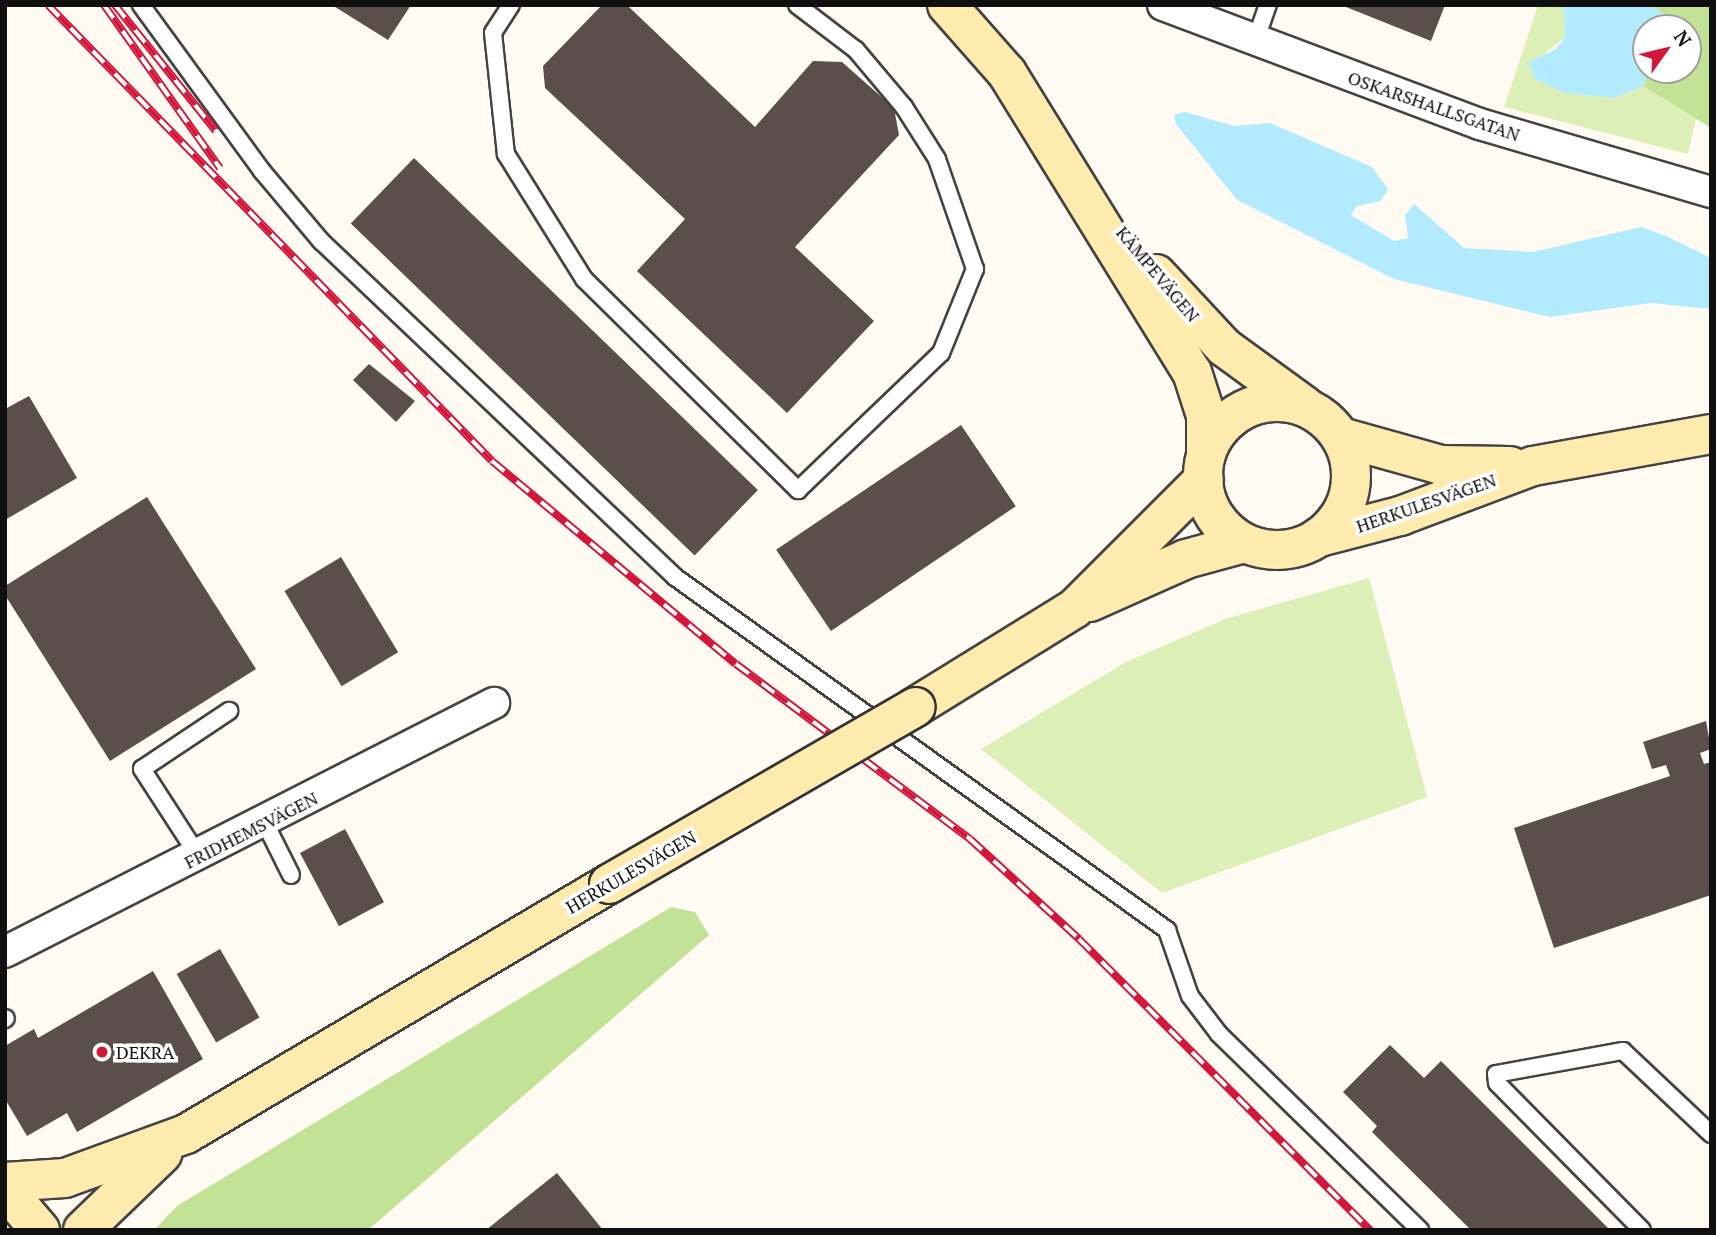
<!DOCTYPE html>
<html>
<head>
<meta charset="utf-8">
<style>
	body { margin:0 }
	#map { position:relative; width:1716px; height:1235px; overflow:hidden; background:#fffbf3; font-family:"PT Serif",serif }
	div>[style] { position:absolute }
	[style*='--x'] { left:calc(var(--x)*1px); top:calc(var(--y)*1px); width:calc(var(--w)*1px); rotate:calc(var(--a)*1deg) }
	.green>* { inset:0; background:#dcefb7 }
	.forest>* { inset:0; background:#c2e295 }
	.water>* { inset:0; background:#b2ebfd }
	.building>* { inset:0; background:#5a4f4b; transform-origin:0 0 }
	.roads { filter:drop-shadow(2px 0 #434343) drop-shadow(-2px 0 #434343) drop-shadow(0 2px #434343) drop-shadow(0 -2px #434343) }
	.lane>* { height:16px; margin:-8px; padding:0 8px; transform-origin:8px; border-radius:8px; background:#fff }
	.street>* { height:30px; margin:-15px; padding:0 15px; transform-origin:15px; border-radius:15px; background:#fff }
	.secondary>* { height:38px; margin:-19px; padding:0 19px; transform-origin:19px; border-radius:19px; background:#ffebae }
	.secondary>.ring { margin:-19px; padding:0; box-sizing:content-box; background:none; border:38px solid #ffebae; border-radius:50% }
	.rail>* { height:8px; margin-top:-4px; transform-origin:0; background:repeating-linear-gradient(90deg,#fff 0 16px,#d2173a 0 32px); box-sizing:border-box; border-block:2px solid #d2173a }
	.bridges { filter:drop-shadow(2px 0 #323232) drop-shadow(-2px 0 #323232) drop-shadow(0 2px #323232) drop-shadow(0 -2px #323232) }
	.secondary-bridge>* { height:38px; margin:-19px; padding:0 19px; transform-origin:19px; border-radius:19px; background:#ffebae }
	.dots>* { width:19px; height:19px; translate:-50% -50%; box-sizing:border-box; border:4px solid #fff; border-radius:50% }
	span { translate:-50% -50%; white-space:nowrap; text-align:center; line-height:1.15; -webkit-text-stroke:7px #fff; paint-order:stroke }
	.street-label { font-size:18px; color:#101010 }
	.poi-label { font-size:18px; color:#101010 }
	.left { translate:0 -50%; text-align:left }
	.frame { position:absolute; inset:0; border:7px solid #101010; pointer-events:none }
	.north { position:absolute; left:1632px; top:14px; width:70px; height:70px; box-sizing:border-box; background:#fff; border:2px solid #9f9f9f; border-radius:50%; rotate:56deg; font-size:19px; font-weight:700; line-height:28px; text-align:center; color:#101010 }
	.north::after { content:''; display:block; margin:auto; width:24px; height:32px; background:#d2173a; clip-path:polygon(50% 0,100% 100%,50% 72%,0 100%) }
</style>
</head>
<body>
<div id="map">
	<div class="green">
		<div style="clip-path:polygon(1538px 5px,1563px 5px,1565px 37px,1545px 53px,1614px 98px,1643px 86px,1696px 119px,1688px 154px,1504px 107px)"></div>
		<div style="clip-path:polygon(1369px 578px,1427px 797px,1162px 893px,981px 749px,1124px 663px,1225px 619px)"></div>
	</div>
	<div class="forest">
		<div style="clip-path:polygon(1651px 5px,1711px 5px,1711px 128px,1643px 86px,1650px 70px,1688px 70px,1688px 28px,1663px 28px,1669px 18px)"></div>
		<div style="clip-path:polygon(671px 907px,695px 912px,709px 935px,368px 1230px,154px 1230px,177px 1206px)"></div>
	</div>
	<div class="water">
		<div style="clip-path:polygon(1563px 5px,1651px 5px,1670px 19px,1663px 28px,1646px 28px,1650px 70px,1643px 86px,1615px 98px,1565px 93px,1535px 79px,1528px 62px,1556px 49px,1565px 37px)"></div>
		<div style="clip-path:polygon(1185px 112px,1234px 126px,1270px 123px,1372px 167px,1388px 189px,1381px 201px,1357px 206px,1351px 215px,1394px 241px,1408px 238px,1405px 215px,1414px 204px,1464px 248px,1533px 252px,1641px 227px,1666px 236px,1711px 258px,1711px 309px,1651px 303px,1550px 317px,1394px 279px,1237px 200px,1176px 124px,1174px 115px)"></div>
	</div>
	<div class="building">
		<div style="clip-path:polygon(332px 5px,411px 5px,388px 40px)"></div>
		<div style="clip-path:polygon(1341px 5px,1445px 5px,1431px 41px)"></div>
		<div style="clip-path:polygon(601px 6px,629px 7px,755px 127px,813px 61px,842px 62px,894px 108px,899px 135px,795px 247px,874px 321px,787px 413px,637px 271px,685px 219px,545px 88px,543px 66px)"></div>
		<div style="left:414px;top:158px;width:478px;height:91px;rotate:44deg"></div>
		<div style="clip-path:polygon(369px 364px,415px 401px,396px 422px,353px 380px)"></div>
		<div style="clip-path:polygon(29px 396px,77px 478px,5px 520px,5px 409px)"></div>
		<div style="left:961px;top:425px;width:98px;height:223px;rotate:56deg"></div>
		<div style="clip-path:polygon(147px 497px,256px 669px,110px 761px,5px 595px,5px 586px)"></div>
		<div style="left:341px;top:557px;width:111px;height:66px;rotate:59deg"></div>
		<div style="clip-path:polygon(1706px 721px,1711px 749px,1700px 753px,1704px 764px,1711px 762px,1711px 895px,1554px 948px,1514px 828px,1670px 776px,1666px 765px,1652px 769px,1643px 742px)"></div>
		<div style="left:345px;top:829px;width:83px;height:51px;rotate:62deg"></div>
		<div style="left:220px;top:949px;width:79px;height:50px;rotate:60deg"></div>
		<div style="clip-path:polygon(153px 971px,203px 1059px,77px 1132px,67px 1113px,27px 1136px,5px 1099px,5px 1046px,34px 1029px,38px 1038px)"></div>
		<div style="clip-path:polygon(1390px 1045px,1424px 1078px,1441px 1061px,1610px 1230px,1471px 1230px,1372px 1132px,1377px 1126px,1343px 1092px)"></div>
		<div style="clip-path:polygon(557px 1173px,603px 1230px,486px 1230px)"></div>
	</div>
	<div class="roads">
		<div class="lane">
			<div style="--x:141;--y:5;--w:205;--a:53.9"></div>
			<div style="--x:262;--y:171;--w:92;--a:49.9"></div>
			<div style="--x:321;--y:241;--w:488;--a:43.5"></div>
			<div style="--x:675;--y:577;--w:606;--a:35.66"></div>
			<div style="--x:1167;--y:930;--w:70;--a:70.8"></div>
			<div style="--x:1190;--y:996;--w:48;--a:52.7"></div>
			<div style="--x:1219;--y:1034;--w:281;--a:44.3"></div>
			<div style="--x:511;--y:5;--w:33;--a:123"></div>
			<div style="--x:493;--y:33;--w:122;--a:83.9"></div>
			<div style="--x:506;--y:154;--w:147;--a:58"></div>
			<div style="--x:584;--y:279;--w:301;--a:44.6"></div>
			<div style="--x:798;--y:490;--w:198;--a:-43.8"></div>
			<div style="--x:941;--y:353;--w:91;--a:-68"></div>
			<div style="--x:975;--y:269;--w:116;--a:-109.1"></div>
			<div style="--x:937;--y:159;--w:62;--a:-122.4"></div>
			<div style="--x:904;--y:107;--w:75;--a:-130.1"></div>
			<div style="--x:856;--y:50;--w:74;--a:-142.7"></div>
			<div style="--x:1255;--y:42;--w:39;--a:-71"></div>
			<div style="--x:265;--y:823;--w:58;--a:63.4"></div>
			<div style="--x:199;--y:857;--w:105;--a:-122.9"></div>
			<div style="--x:142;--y:769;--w:105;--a:-33.7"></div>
			<div style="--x:5;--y:1019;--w:1;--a:-45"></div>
			<div style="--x:1642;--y:1230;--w:206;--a:-134.6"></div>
			<div style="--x:1497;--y:1083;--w:9;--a:-96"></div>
			<div style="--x:1496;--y:1074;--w:129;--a:-10.3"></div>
			<div style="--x:1623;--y:1051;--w:121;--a:43.3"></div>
		</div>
		<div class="street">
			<div style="--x:1163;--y:5;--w:339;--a:20.6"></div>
			<div style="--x:1480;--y:124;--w:241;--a:16.4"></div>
			<div style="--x:5;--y:952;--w:549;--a:-26.99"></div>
		</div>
		<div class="secondary">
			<div style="--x:947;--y:5;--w:91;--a:48.6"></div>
			<div style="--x:1007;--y:73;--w:352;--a:58.3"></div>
			<div style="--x:1192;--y:372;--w:46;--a:72.3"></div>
			<div style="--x:1206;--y:416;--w:38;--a:90"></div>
			<div style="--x:1156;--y:274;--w:100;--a:47"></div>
			<div style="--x:1224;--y:347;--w:100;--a:36.1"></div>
			<div class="ring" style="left:1203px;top:402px;width:110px;height:110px"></div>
			<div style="--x:1341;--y:437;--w:104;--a:15.6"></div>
			<div style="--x:1441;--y:465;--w:69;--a:0.8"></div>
			<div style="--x:1319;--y:537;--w:84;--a:-14.5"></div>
			<div style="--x:1400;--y:516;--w:142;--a:-20.6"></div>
			<div style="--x:1533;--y:466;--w:181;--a:-10.2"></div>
			<div style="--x:1090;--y:602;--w:105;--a:-24.1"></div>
			<div style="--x:1186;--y:559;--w:60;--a:-15.4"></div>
			<div style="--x:915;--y:707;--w:188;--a:-31.7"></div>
			<div style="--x:1075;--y:608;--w:182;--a:-45"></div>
			<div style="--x:5;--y:1182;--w:60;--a:-3.8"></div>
			<div style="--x:65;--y:1178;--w:129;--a:-20"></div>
			<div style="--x:186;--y:1134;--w:491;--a:-30.6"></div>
			<div style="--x:5;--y:1189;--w:54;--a:49.5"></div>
			<div style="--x:83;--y:1230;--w:110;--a:-43.9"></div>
		</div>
	</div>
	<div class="rail">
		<div style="--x:48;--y:5;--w:636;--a:45.76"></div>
		<div style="--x:492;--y:461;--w:317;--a:39.8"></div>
		<div style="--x:736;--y:664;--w:292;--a:36.8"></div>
		<div style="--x:970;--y:839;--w:148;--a:42.5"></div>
		<div style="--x:1079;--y:939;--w:412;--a:45"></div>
		<div style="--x:104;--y:5;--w:200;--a:54.6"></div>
		<div style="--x:115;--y:5;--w:161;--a:51.3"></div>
	</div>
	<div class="bridges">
		<div class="secondary-bridge">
			<div style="--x:609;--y:884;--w:354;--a:-30"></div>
		</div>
	</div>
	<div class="dots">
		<div style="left:102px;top:1052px;background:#d2173a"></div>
	</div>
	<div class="street-label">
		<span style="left:1434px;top:106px;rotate:19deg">OSKARSHALLSGATAN</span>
		<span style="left:1158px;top:274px;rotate:50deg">KÄMPEVÄGEN</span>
		<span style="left:1426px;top:503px;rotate:-19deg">HERKULESVÄGEN</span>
		<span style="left:251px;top:830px;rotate:-27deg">FRIDHEMSVÄGEN</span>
		<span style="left:631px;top:872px;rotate:-30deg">HERKULESVÄGEN</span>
	</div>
	<div class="poi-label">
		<span class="left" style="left:116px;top:1052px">DEKRA</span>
	</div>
	<div class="frame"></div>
	<div class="north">N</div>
</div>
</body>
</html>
